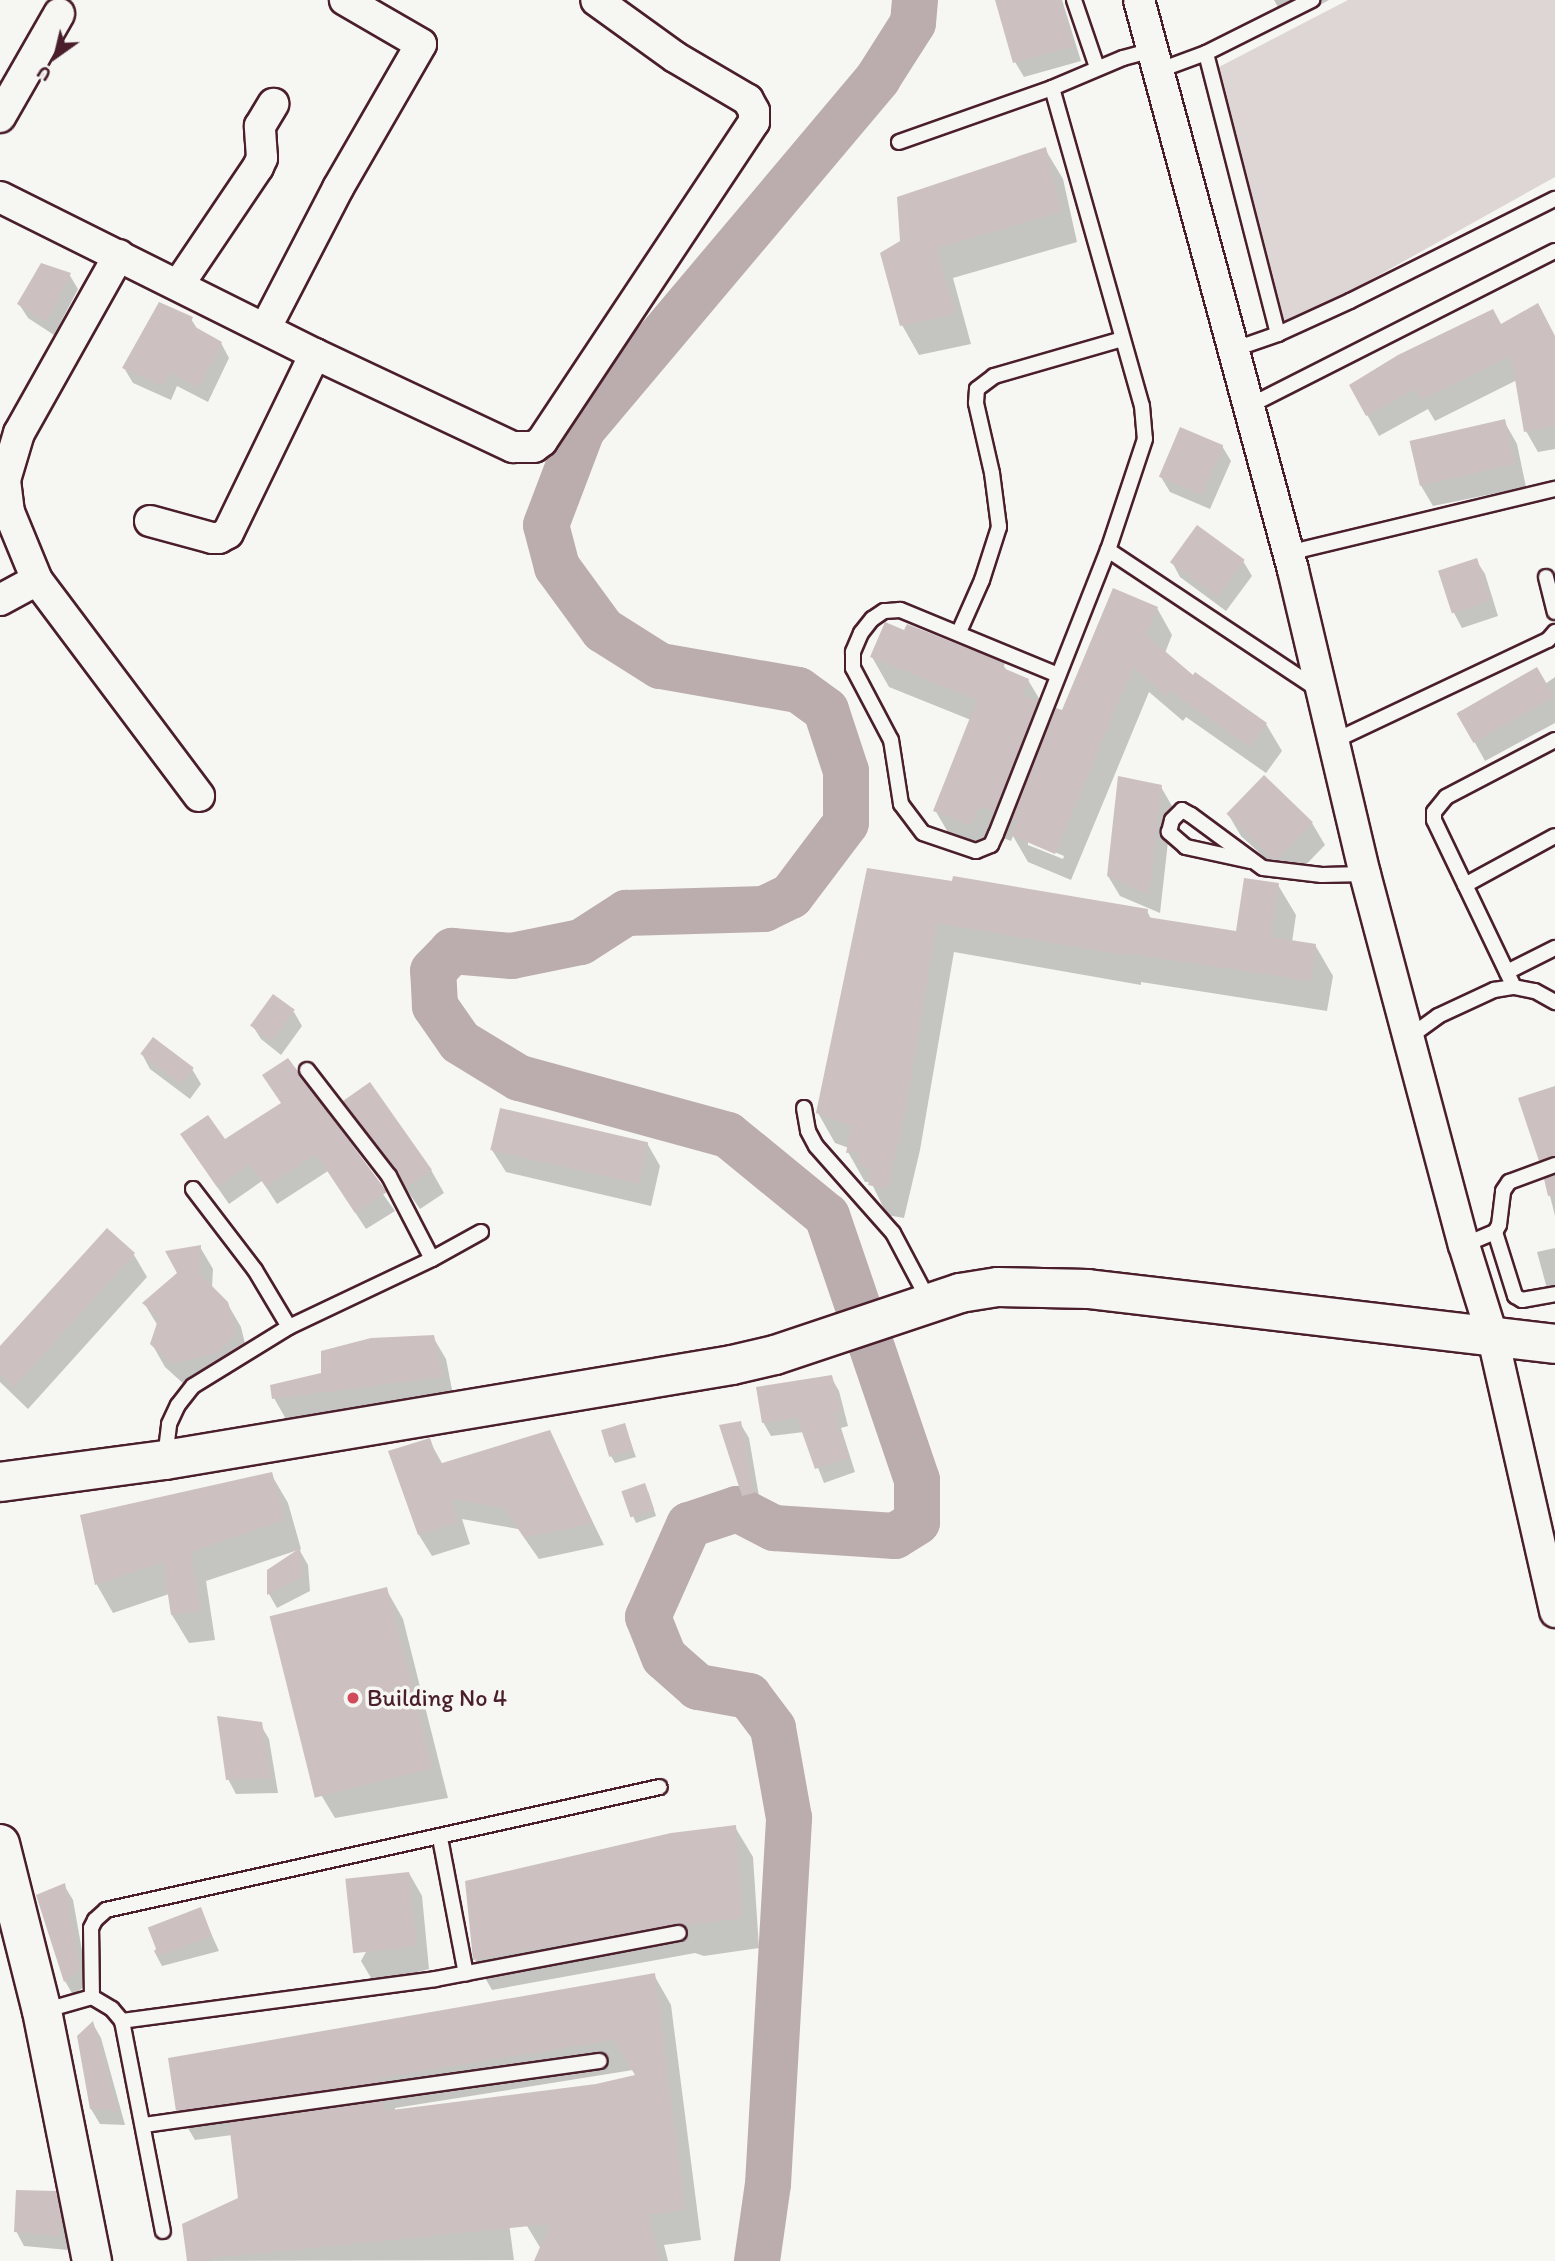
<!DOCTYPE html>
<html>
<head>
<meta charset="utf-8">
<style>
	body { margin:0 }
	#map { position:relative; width:1555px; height:2261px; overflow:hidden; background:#f6f6f2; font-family:Itim,sans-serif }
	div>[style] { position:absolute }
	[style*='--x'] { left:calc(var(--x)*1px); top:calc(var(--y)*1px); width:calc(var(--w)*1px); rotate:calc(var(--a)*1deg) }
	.green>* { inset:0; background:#ddd6d5 }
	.shadow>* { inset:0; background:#0003 }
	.river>* { height:46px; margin:-23px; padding:0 23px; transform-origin:23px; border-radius:23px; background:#bbadae }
	.building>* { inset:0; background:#ccc1c0; transform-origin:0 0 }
	.roads { filter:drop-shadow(2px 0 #4a1f2b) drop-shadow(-2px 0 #4a1f2b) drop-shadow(0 2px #4a1f2b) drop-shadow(0 -2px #4a1f2b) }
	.lane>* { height:14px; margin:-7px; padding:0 7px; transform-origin:7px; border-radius:7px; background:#f6f6f2 }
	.street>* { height:30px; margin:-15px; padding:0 15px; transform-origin:15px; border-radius:15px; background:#f6f6f2 }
	.secondary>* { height:38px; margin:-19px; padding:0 19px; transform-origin:19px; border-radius:19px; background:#f6f6f2 }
	.dots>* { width:19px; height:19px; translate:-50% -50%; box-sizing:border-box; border:4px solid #f6f6f2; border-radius:50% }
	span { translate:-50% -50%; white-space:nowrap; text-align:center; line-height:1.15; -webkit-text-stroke:7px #f6f6f2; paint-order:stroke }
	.poi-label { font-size:24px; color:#4a1f2b }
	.left { translate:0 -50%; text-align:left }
	.north { position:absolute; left:21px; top:21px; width:70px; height:70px; -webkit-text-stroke:5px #f6f6f2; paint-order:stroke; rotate:214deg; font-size:19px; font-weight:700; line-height:28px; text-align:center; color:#4a1f2b }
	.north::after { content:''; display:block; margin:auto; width:24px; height:32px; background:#4a1f2b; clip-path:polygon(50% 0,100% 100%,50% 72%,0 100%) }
</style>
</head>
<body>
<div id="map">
	<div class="green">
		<div style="clip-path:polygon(1348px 0,1555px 0,1555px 177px,1284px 328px,1217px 68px)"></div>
	</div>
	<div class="shadow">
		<div style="clip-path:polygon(996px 0,1062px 0,1081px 61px,1024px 77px,1015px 62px)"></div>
		<div style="clip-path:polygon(1274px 0,1329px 0,1287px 23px)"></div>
		<div style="clip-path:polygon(1045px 149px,1063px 179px,1077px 242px,953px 278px,971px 344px,919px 355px,902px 325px,883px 253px)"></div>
		<div style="clip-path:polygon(69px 274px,78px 289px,54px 335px,28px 318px,19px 304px)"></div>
		<div style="clip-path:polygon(191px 319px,198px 330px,221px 343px,229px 358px,208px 402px,177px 386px,171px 400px,133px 383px,124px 368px)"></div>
		<div style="clip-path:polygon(1501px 326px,1555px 337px,1555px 449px,1538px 452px,1526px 431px,1517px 380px,1435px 421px,1428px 409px,1379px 436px,1351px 386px)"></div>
		<div style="clip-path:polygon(1504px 421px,1517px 444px,1526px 487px,1433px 506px,1420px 484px,1411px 441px)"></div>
		<div style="clip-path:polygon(1222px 446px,1231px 461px,1210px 509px,1170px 492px,1161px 477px)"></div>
		<div style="clip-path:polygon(1476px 560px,1485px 574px,1498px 616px,1462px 628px,1454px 613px)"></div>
		<div style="clip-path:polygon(1243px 561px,1252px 576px,1226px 611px,1180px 577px,1172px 562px)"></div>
		<div style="clip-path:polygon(evenodd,1157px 608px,1172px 635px,1165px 653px,1193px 678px,1266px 724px,1282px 751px,1266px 773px,1186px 717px,1183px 721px,1149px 692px,1071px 880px,1028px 862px,1013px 836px,1011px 841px,996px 835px,989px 855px,953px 841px,935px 810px,971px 720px,889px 687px,872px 657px,1003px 665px,1008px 672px,1028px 680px,1046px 710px,1044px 715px,1051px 727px,1157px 608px,1028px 841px,1064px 856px,1063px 859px,1028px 845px,1028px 841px)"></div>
		<div style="clip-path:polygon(1555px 677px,1555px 723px,1485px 761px,1458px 712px,1545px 684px)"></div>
		<div style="clip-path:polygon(1161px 787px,1172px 806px,1160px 913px,1120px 896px,1108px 876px)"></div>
		<div style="clip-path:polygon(1228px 814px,1312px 823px,1325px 845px,1290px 881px,1241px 836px)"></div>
		<div style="clip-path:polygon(868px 870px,1147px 911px,1151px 919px,1238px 933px,1278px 885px,1296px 915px,1292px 942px,1315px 945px,1333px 976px,1327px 1011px,1141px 982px,1141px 985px,954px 952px,920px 1150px,904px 1218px,887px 1215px,871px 1182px,865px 1182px,848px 1152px,849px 1148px,835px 1143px,818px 1113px)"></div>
		<div style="clip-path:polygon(294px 1012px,302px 1026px,281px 1055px,261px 1039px,252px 1025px)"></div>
		<div style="clip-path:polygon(142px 1054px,192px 1069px,201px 1084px,190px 1099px,150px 1069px)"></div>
		<div style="clip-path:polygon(287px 1060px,395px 1211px,366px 1229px,328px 1171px,277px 1204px,262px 1181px,229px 1204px,193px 1152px,224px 1142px,282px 1104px)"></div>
		<div style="clip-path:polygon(1555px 1093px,1555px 1173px,1549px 1175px,1541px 1160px)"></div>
		<div style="clip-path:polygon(345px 1101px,431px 1170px,444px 1193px,420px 1209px)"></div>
		<div style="clip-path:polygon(647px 1143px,660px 1166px,651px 1206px,506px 1172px,492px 1150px)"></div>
		<div style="clip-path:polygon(1555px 1176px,1555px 1216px,1546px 1180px)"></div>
		<div style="clip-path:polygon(107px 1230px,134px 1255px,147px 1277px,28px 1409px,0 1382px,0 1349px)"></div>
		<div style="clip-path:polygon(200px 1247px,213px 1269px,212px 1288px,227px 1303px,241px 1327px,248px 1356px,230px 1375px,186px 1386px,165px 1367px,152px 1344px,158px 1326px,144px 1303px,179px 1273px)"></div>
		<div style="clip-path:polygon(1555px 1248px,1555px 1300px,1546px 1285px,1537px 1252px)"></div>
		<div style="clip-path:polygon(433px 1337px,446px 1359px,454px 1400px,287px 1421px,274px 1398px,323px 1374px)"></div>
		<div style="clip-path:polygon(831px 1377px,839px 1391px,848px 1426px,841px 1428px,855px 1472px,824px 1483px,804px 1432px,771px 1436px,763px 1422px)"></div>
		<div style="clip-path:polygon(740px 1423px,749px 1438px,761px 1508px,752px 1510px,744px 1496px)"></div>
		<div style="clip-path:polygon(624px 1425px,636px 1457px,615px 1463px,611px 1456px)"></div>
		<div style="clip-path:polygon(549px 1432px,604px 1545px,539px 1559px,518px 1529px,462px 1519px,470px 1544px,432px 1556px,419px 1535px,391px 1452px,429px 1440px,443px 1465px)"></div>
		<div style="clip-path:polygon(271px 1474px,288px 1503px,301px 1549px,206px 1581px,215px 1640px,189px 1643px,172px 1615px,169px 1594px,113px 1613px,97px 1585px,82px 1516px)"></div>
		<div style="clip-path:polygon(648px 1491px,656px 1516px,636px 1523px,623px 1492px)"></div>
		<div style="clip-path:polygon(300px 1551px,308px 1565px,310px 1591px,277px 1608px,269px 1594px,269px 1571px)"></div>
		<div style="clip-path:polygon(386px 1589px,403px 1619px,448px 1798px,335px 1818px,317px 1788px)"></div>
		<div style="clip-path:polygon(260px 1724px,269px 1739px,278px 1793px,236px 1794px,228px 1779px)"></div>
		<div style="clip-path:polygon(735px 1827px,753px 1857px,759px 1948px,704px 1956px,695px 1953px,492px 1990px,475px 1960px)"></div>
		<div style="clip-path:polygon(409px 1873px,422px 1896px,429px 1969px,374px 1983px,361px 1961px)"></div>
		<div style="clip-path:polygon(64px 1885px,73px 1900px,88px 1984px,73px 1995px,65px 1981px)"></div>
		<div style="clip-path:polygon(200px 1909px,219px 1951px,162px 1966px,154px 1951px)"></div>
		<div style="clip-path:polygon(evenodd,654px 1975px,671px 2005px,701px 2240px,664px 2245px,668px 2261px,536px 2261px,541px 2249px,527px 2226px,508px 2216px,514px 2260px,189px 2261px,240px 2199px,232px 2135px,195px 2140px,177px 2110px,654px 1975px,633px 2070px,636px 2076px,596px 2086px,395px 2111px,395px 2108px,633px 2070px)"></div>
		<div style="clip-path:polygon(93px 2024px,101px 2038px,125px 2125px,100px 2124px,91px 2109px)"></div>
		<div style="clip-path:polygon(55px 2193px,63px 2208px,69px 2236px,68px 2250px,24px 2246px,16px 2231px)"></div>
	</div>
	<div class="river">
		<div style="--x:757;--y:2261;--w:78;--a:-81.9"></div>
		<div style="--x:768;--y:2184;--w:367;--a:-86.7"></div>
		<div style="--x:789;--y:1818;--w:91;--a:-100.1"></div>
		<div style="--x:773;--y:1728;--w:40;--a:-127"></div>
		<div style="--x:749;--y:1696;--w:52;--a:-170"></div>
		<div style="--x:698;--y:1687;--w:45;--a:-138.6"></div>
		<div style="--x:664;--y:1657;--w:43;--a:-111.8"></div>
		<div style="--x:648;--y:1617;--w:101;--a:-66"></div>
		<div style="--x:689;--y:1525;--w:51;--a:-18.4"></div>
		<div style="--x:737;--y:1509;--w:42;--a:27.2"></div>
		<div style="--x:774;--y:1528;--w:121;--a:3.8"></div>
		<div style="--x:895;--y:1536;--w:26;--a:-32"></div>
		<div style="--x:917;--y:1522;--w:42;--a:-90"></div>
		<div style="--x:917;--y:1480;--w:279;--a:-108.8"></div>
		<div style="--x:827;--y:1216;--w:128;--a:-140.7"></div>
		<div style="--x:728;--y:1135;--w:217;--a:-164.7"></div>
		<div style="--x:519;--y:1078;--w:69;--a:-148.6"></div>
		<div style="--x:460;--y:1042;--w:44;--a:-124.8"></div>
		<div style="--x:435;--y:1006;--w:35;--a:-93"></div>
		<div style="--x:433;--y:971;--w:28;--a:-46"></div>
		<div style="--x:452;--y:951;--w:60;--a:4.8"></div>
		<div style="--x:512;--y:956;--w:70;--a:-11.5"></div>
		<div style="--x:581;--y:942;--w:54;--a:-32.8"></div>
		<div style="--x:626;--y:913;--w:138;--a:-1.7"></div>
		<div style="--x:764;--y:909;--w:30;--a:-26"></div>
		<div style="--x:791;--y:896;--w:91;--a:-53"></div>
		<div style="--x:846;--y:823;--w:52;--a:-90"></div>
		<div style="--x:846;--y:771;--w:64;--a:-108.2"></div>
		<div style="--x:826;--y:710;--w:34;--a:-144"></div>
		<div style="--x:798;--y:690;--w:140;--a:-170.1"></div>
		<div style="--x:660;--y:666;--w:67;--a:-147.7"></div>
		<div style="--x:603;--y:630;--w:78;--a:-126.1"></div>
		<div style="--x:557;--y:567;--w:43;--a:-104.7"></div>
		<div style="--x:546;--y:525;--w:102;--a:-69.2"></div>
		<div style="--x:582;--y:430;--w:460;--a:-49.9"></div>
		<div style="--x:878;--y:78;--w:65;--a:-57.5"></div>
		<div style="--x:913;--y:23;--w:23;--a:-85"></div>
	</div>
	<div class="building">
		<div style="clip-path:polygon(995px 0,1060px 0,1074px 46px,1013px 63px)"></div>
		<div style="clip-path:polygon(1046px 147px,1061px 212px,937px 248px,955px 314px,900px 326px,880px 253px,900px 241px,897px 197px)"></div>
		<div style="clip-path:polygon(41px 263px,71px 273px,46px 322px,17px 304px)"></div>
		<div style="clip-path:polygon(159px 302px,193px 317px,190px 324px,222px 342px,199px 388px,169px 372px,162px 386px,122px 368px)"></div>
		<div style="clip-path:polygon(1538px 303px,1555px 336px,1555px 426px,1524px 432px,1511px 356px,1421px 400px,1415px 389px,1366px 416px,1349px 385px,1398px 355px,1493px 309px,1501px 324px)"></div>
		<div style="left:1505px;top:419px;width:46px;height:98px;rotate:77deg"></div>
		<div style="left:1180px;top:427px;width:47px;height:54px;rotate:23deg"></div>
		<div style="left:1197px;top:525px;width:59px;height:46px;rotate:36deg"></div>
		<div style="left:1477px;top:558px;width:45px;height:41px;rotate:72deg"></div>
		<div style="clip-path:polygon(1113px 588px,1158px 607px,1146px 635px,1193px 675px,1195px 672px,1267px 723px,1250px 747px,1170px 691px,1166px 696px,1133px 667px,1055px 854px,1011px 835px,1017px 821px,1012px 819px,1056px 708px,1062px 710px)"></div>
		<div style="clip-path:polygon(885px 622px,904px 630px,907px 624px,1005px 663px,1003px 668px,1029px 679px,1023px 696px,1038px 701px,994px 812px,979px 806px,972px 826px,933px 811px,977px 700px,870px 657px)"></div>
		<div style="left:1537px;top:667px;width:34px;height:93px;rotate:60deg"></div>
		<div style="left:1264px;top:775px;width:68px;height:54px;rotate:44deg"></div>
		<div style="clip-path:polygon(1118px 776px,1162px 785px,1149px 895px,1107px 876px)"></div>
		<div style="clip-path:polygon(867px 868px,952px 881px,953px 876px,1148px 909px,1147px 917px,1236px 931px,1244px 878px,1279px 883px,1271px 937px,1316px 944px,1311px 981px,1125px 953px,1124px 955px,937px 923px,904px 1119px,887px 1189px,868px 1185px,872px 1170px,859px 1165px,859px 1151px,846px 1153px,851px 1126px,816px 1113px)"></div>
		<div style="left:273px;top:994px;width:27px;height:39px;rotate:36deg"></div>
		<div style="left:153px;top:1037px;width:51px;height:21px;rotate:37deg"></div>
		<div style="clip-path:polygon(288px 1058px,387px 1192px,355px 1213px,316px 1154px,266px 1187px,250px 1164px,217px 1187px,180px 1134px,208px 1115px,225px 1139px,281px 1103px,262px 1075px)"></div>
		<div style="clip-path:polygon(370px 1082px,432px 1170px,406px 1188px,397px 1170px,343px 1101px)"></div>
		<div style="clip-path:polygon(1555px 1086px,1555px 1156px,1539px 1161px,1518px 1098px)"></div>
		<div style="left:500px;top:1108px;width:152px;height:43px;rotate:13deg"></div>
		<div style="clip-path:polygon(1555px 1175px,1555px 1195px,1548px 1196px,1544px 1179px)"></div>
		<div style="clip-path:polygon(107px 1228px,135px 1253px,14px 1387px,0 1374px,0 1346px)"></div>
		<div style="clip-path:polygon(201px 1245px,199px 1273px,228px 1302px,237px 1333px,217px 1353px,172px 1364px,150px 1344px,159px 1317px,142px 1303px,177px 1273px,165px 1251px)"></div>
		<div style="clip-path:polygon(434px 1335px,443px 1377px,272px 1399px,270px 1385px,321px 1373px,321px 1351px,371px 1338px)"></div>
		<div style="clip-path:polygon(832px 1375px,841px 1412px,834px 1414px,849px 1458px,815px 1469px,797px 1418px,762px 1423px,756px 1387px)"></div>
		<div style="clip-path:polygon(741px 1421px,754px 1493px,742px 1496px,719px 1425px)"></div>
		<div style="left:625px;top:1423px;width:28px;height:25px;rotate:73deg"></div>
		<div style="clip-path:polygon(550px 1430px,593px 1523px,525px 1538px,504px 1508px,451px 1499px,459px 1522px,418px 1535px,388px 1451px,430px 1438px,439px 1464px)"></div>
		<div style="clip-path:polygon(272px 1472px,285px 1520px,191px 1552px,200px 1611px,171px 1615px,163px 1562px,95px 1585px,80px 1515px)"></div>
		<div style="left:645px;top:1483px;width:28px;height:25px;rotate:71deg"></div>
		<div style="clip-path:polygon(300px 1548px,303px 1576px,267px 1595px,267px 1570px)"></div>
		<div style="left:387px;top:1587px;width:187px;height:121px;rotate:76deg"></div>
		<div style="clip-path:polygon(217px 1716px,262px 1722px,271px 1778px,226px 1780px)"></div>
		<div style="clip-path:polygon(736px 1825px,742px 1918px,685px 1926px,677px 1924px,473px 1960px,465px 1881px,671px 1833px)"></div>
		<div style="left:409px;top:1872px;width:75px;height:64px;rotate:84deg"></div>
		<div style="clip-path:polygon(65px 1883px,80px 1969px,64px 1982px,36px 1895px)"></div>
		<div style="left:201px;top:1907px;width:31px;height:57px;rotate:69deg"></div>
		<div style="clip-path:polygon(655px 1973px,685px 2210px,648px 2215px,660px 2261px,534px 2261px,550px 2224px,211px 2258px,211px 2261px,187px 2261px,182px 2224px,238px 2198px,229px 2123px,382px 2101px,384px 2111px,596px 2084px,635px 2075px,614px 2040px,379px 2078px,380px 2082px,176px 2111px,168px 2058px)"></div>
		<div style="clip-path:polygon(93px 2021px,118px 2111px,90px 2109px,77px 2036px)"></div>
		<div style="clip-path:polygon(16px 2190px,56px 2191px,61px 2220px,60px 2236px,14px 2232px)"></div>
	</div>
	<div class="roads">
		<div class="lane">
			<div style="--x:1074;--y:0;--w:71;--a:71.1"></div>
			<div style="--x:1160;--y:70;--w:49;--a:-20.3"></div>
			<div style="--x:1052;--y:88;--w:330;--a:74.2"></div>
			<div style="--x:1142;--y:406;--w:33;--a:85"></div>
			<div style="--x:1145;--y:439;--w:117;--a:108.4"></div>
			<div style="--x:1108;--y:550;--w:253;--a:33.6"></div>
			<div style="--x:899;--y:142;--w:162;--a:-19.4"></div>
			<div style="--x:1052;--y:88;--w:77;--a:-22.9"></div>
			<div style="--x:1123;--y:58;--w:31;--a:-15"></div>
			<div style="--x:1278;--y:334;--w:290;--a:-104.4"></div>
			<div style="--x:1206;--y:53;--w:119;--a:-26.6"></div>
			<div style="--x:1235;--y:349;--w:46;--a:-19.2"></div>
			<div style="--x:1278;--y:334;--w:79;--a:-24.6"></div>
			<div style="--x:1350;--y:301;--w:229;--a:-26.5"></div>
			<div style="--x:1247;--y:407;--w:345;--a:-26.9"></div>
			<div style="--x:1288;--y:553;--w:275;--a:-13.5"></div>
			<div style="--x:1546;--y:577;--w:36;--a:76"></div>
			<div style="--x:959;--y:632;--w:57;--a:-66.1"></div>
			<div style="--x:982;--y:580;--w:56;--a:-72.2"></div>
			<div style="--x:999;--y:527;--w:54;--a:-97.4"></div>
			<div style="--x:992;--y:473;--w:72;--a:-102.9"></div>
			<div style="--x:976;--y:403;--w:14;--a:-86"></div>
			<div style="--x:977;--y:389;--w:21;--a:-37"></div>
			<div style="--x:994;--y:376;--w:133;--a:-16.1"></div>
			<div style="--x:1058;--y:675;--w:171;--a:-157.6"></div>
			<div style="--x:900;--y:610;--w:16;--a:176"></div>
			<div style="--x:884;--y:611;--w:14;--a:146"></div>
			<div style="--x:872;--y:619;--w:18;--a:128"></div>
			<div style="--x:861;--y:633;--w:21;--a:113"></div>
			<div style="--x:853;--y:652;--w:16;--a:90"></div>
			<div style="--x:853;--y:668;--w:81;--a:62.2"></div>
			<div style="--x:891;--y:740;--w:65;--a:81.1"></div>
			<div style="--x:901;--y:804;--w:36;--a:53"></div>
			<div style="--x:923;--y:833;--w:56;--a:18.8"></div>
			<div style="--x:976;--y:851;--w:16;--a:-22"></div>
			<div style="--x:991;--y:845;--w:12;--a:-66"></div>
			<div style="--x:996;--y:834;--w:305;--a:-68.5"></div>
			<div style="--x:1334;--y:741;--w:237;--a:-25.3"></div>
			<div style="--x:1548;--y:640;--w:11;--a:-49"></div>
			<div style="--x:1250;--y:861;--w:66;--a:-167.7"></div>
			<div style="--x:1186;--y:847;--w:23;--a:-139"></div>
			<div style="--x:1169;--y:832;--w:12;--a:-76"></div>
			<div style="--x:1172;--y:820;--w:14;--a:-45"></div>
			<div style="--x:1182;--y:810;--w:10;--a:29"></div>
			<div style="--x:1191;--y:815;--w:89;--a:36.4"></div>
			<div style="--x:1263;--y:868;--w:59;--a:6.8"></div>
			<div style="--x:1322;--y:875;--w:43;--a:-1.3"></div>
			<div style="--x:1465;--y:885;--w:102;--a:-28.6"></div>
			<div style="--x:1507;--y:972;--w:54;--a:-26.6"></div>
			<div style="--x:1514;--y:987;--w:185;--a:-115.6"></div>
			<div style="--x:1434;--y:820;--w:8;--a:-90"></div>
			<div style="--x:1434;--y:812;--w:19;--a:-51"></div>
			<div style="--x:1446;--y:797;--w:123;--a:-27.6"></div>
			<div style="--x:1408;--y:1038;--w:37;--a:-36"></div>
			<div style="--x:1438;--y:1016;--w:62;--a:-24.9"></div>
			<div style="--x:1494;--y:990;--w:20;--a:-9"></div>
			<div style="--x:1514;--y:987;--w:21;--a:11"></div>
			<div style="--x:1535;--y:991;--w:23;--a:29"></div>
			<div style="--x:307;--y:1070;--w:134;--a:52.3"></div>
			<div style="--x:389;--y:1176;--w:93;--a:62.6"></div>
			<div style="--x:804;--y:1108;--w:23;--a:80"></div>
			<div style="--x:808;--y:1131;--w:17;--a:62"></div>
			<div style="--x:816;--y:1146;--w:116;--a:48.5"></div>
			<div style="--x:893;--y:1233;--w:77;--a:62.1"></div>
			<div style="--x:193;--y:1189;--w:102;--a:52.6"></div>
			<div style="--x:255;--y:1270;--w:66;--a:59.2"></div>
			<div style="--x:1495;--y:1232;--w:67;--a:72.6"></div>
			<div style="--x:1515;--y:1296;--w:8;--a:30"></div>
			<div style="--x:1522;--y:1300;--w:34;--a:-10"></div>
			<div style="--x:1464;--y:1245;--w:34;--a:-23"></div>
			<div style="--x:1495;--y:1232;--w:8;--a:-60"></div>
			<div style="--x:1499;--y:1225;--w:34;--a:-83"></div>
			<div style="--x:1503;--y:1191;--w:11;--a:-56"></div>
			<div style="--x:1509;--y:1182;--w:49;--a:-20.3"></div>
			<div style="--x:165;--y:1458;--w:34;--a:-83"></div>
			<div style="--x:169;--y:1424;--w:21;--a:-65"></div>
			<div style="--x:178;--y:1405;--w:24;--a:-52"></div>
			<div style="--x:193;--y:1386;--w:113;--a:-31.6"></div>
			<div style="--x:289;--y:1327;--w:158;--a:-25.4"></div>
			<div style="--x:432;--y:1259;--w:56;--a:-28.9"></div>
			<div style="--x:440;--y:1838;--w:138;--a:79.2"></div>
			<div style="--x:92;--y:1997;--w:69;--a:-90.8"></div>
			<div style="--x:91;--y:1928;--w:9;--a:-63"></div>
			<div style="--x:95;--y:1920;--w:15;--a:-42"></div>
			<div style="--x:106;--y:1910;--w:567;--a:-12.52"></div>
			<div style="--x:43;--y:2011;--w:51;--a:-15.9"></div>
			<div style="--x:92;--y:1997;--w:23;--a:31"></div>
			<div style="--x:112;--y:2009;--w:16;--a:50"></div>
			<div style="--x:122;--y:2021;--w:214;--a:79"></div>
			<div style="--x:122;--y:2021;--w:316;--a:-7.6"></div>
			<div style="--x:435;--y:1979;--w:248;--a:-10.7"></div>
			<div style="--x:144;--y:2125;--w:460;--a:-8"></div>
		</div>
		<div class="street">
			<div style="--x:1139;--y:0;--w:590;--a:74.88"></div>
			<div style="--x:1293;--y:570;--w:312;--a:76.7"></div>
			<div style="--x:1365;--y:874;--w:384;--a:75.1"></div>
			<div style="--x:1464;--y:1245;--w:97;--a:72.7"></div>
			<div style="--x:1493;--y:1338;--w:281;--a:77.2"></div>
			<div style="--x:0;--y:117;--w:119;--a:-60.2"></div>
			<div style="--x:0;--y:197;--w:352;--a:26.5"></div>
			<div style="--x:315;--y:354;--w:219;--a:25.2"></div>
			<div style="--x:513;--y:447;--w:21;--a:0"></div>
			<div style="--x:534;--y:447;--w:10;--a:-37"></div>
			<div style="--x:542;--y:441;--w:383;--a:-56.4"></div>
			<div style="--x:754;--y:122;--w:11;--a:-90"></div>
			<div style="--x:754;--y:111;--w:13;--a:-119"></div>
			<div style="--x:748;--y:100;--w:85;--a:-149.5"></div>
			<div style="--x:675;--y:57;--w:97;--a:-144.2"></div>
			<div style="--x:119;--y:255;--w:204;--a:119.3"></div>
			<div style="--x:19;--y:433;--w:49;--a:106.6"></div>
			<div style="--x:5;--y:480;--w:32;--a:83"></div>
			<div style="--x:9;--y:512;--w:74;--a:67.6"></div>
			<div style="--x:37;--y:580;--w:270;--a:53.1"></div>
			<div style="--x:179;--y:284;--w:141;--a:-56"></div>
			<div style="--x:258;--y:167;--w:10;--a:-66"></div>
			<div style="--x:262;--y:158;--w:32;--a:-94"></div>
			<div style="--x:260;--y:126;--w:26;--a:-59"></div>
			<div style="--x:266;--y:327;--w:157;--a:-62.6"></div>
			<div style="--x:338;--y:188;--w:166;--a:-60"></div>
			<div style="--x:421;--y:44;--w:88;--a:-149.9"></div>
			<div style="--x:150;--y:521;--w:64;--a:15.3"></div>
			<div style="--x:212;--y:538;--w:7;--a:0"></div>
			<div style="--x:219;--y:538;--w:10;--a:-29"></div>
			<div style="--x:228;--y:533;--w:199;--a:-64.1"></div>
			<div style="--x:0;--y:600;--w:42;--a:-28.4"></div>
		</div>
		<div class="secondary">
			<div style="--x:0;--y:1482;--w:166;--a:-7.6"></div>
			<div style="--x:165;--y:1460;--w:575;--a:-9.51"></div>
			<div style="--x:732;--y:1365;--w:44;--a:-13.1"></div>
			<div style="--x:775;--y:1355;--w:195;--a:-18.5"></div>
			<div style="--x:960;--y:1293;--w:38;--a:-9"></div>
			<div style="--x:998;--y:1287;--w:90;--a:1.3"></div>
			<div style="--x:1088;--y:1289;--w:470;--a:6.7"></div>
			<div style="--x:0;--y:1844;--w:172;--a:75.9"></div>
			<div style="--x:42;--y:2011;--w:255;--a:78.7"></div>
		</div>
	</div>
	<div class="dots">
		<div style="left:353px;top:1698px;background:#d1495b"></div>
	</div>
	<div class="poi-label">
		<span class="left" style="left:367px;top:1698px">Building No 4</span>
	</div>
	<div class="north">U</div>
</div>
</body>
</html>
